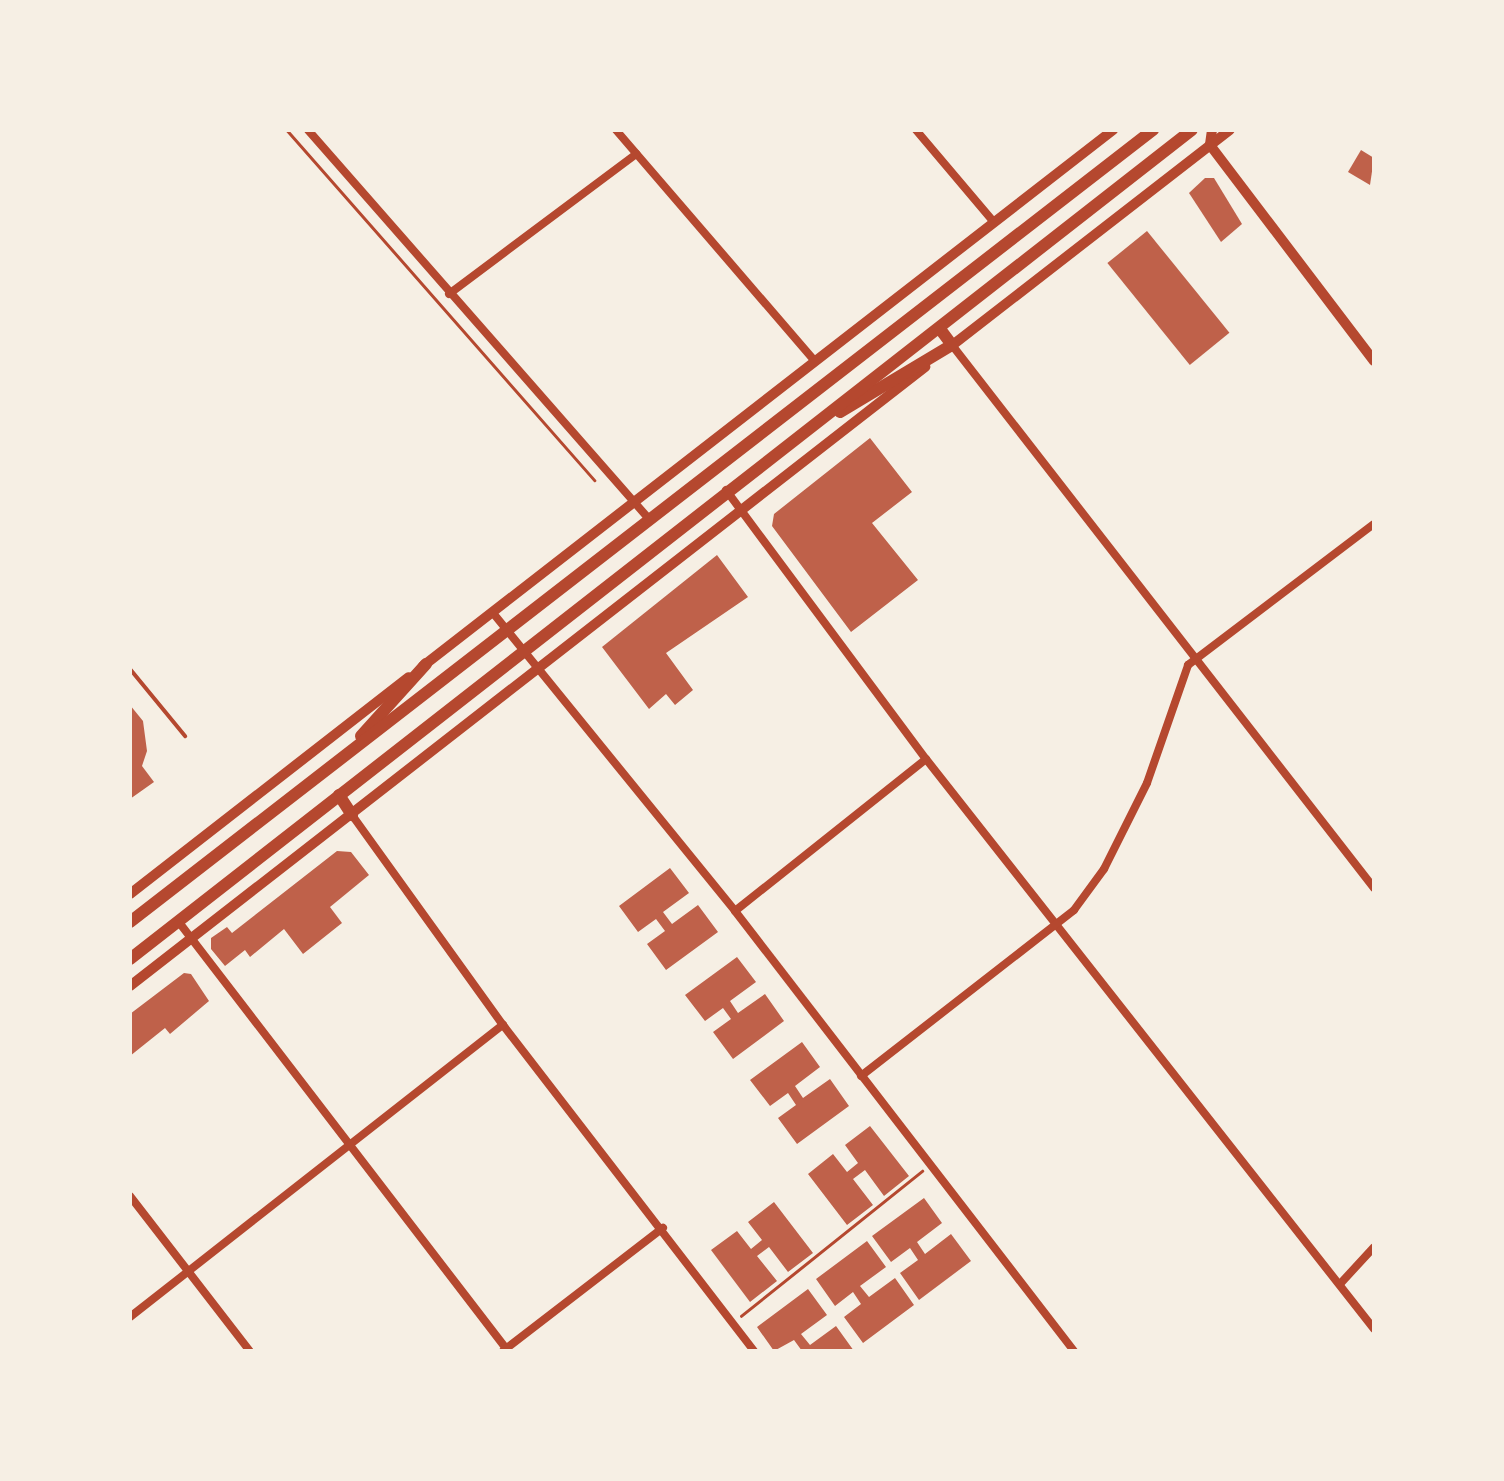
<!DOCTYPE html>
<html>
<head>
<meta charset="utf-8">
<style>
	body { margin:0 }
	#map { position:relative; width:1504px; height:1481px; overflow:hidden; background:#f6efe4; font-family:"Source Sans 3",sans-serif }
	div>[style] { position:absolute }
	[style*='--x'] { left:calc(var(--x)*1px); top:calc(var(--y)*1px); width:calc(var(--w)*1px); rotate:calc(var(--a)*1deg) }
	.building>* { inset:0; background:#bf614a; transform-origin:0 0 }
	.path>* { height:2.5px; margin:-1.25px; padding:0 1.25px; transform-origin:1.25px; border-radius:1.25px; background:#b5482f }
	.service>* { height:4px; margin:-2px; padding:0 2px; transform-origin:2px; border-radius:2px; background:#b5482f }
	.minor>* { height:8px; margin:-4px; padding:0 4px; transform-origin:4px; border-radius:4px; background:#b5482f }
	.tertiary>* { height:10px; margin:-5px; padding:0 5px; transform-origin:5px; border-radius:5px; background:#b5482f }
	.primary>* { height:12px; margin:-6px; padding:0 6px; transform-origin:6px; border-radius:6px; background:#b5482f }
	span { translate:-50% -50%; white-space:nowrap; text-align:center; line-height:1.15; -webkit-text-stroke:10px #f6efe4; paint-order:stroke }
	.frame { position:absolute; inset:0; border:132px solid #f6efe4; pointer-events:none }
</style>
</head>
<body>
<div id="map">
	<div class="building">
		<div style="clip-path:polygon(1361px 150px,1374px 158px,1370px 185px,1348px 172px)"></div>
		<div style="clip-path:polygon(1205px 178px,1214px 178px,1242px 224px,1221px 242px,1189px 193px)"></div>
		<div style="left:1147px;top:231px;width:131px;height:51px;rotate:51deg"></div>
		<div style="clip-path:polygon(870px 438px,912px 492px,872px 523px,918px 580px,851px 632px,772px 526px,774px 514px)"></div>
		<div style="clip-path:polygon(717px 555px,748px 597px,666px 653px,693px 690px,675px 705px,666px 694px,649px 709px,602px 647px)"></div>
		<div style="clip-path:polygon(130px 705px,143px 721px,147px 751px,142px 766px,154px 782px,130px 799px)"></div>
		<div style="clip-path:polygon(337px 851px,351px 852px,369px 875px,330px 907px,342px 923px,303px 954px,284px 929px,250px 957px,245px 950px,225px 966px,211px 949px,211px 938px,227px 927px,232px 933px)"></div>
		<div style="clip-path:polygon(670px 868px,689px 893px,663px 912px,672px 924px,698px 905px,718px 932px,666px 970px,647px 944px,665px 931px,656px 919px,638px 932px,619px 906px)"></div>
		<div style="clip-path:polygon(737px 957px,756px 982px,730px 1001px,738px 1013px,765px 994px,784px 1021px,733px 1059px,713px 1032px,731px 1019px,723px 1008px,705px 1021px,685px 995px)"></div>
		<div style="clip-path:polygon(184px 973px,191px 974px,209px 1001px,170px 1034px,165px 1028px,130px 1056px,130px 1014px)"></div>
		<div style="clip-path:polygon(802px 1042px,820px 1067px,795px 1086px,803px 1098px,830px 1079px,849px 1106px,797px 1144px,778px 1118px,796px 1105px,788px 1093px,770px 1106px,750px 1080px)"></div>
		<div style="clip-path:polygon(870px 1126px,909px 1176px,884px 1196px,865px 1170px,853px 1179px,873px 1205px,847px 1225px,808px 1174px,833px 1154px,847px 1172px,858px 1163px,845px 1145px)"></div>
		<div style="clip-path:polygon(924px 1198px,942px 1223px,917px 1242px,925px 1254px,951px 1234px,971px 1261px,919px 1300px,900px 1273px,918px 1260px,910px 1248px,891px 1262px,872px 1236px)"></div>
		<div style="clip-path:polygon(774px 1202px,813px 1253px,788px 1272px,769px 1247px,757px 1256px,777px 1281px,750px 1302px,711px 1250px,737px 1231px,751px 1249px,762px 1240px,748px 1222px)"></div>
		<div style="clip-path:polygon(867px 1241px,886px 1267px,860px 1286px,869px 1297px,895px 1278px,914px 1305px,863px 1343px,844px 1317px,861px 1304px,853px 1292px,835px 1306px,816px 1279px)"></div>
		<div style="clip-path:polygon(808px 1289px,827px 1315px,801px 1334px,810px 1345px,836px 1326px,854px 1351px,802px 1351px,794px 1340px,774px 1351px,757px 1327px)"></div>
	</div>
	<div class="path">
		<div style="--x:287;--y:130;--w:466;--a:48.7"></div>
		<div style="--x:741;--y:1316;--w:232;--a:-38.7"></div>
	</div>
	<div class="service">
		<div style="--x:130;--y:669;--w:87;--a:50.6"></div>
	</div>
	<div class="minor">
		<div style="--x:308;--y:130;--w:517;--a:48.76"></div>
		<div style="--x:616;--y:130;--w:302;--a:49.3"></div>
		<div style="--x:916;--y:130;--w:119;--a:49.8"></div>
		<div style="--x:449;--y:294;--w:234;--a:-36.8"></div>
		<div style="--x:952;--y:345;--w:688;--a:52.15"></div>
		<div style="--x:726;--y:490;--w:335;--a:53.4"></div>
		<div style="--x:926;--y:759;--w:725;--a:51.83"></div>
		<div style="--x:493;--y:613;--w:384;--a:50.9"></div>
		<div style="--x:735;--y:911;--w:555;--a:52.39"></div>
		<div style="--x:352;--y:815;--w:259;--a:54.3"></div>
		<div style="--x:503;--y:1025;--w:411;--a:52.4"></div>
		<div style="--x:735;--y:911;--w:244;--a:-38.5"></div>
		<div style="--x:178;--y:921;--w:542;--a:52.5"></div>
		<div style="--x:861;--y:1076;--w:270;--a:-37.9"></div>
		<div style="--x:1074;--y:910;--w:51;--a:-53.8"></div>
		<div style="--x:1104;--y:869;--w:96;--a:-63.4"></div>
		<div style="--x:1147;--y:783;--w:125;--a:-70.8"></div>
		<div style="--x:1188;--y:665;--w:233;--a:-37.2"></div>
		<div style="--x:130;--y:1196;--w:196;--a:52.3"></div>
		<div style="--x:1340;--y:1284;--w:50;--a:-47.4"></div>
		<div style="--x:130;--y:1317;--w:474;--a:-38.1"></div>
		<div style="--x:503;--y:1351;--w:202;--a:-37.6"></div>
	</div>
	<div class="tertiary">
		<div style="--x:1212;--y:130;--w:15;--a:98"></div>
		<div style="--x:1210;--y:145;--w:271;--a:52.8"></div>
		<div style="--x:950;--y:347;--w:354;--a:-37.8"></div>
		<div style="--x:423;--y:666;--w:874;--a:-37.84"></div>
		<div style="--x:130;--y:894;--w:353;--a:-37.9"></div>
		<div style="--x:130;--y:986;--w:1008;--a:-37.9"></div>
	</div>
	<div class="primary">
		<div style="--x:840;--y:412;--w:131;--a:-30.9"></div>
		<div style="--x:952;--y:345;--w:21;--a:-127"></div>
		<div style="--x:361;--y:736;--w:97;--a:-47.9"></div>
		<div style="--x:339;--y:795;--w:24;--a:57"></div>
		<div style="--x:130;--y:922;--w:1294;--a:-37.75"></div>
		<div style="--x:130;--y:959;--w:1347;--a:-37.98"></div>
	</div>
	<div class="frame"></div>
</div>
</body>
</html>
